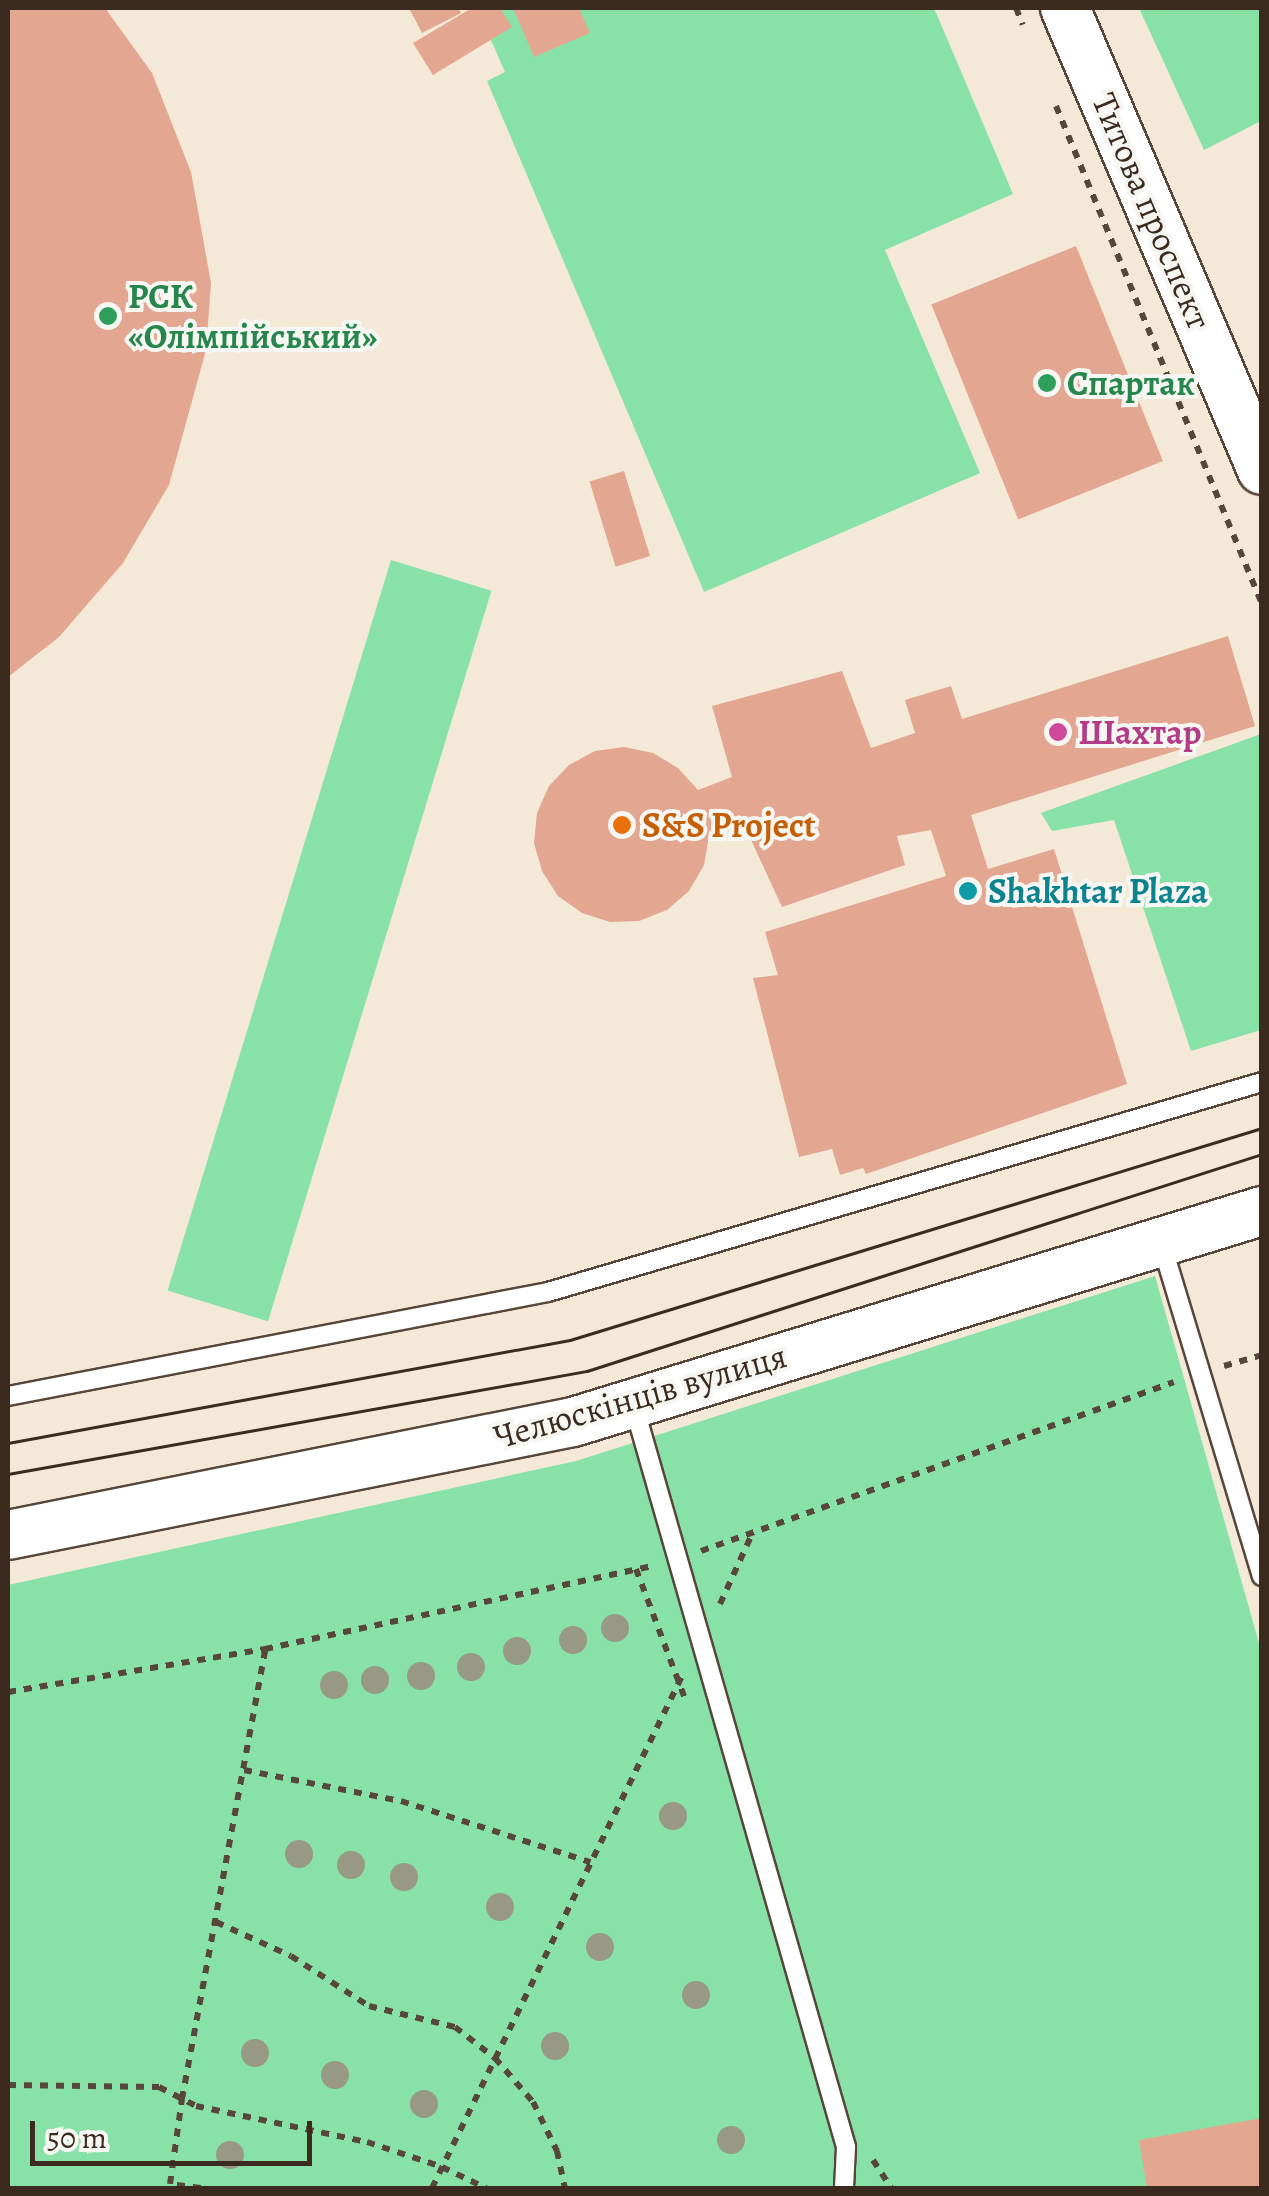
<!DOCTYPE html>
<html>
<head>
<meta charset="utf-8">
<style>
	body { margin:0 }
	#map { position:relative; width:1269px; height:2196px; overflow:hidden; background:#f3e9d6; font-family:Alegreya,serif }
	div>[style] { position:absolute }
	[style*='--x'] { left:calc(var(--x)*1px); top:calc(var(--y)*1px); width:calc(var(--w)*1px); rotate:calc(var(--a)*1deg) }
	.green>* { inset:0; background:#88e2a7; transform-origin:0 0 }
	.building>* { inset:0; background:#e3a690; transform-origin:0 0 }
	.path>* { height:6px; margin-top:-3px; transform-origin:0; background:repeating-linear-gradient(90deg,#57473a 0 8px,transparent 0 16px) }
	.roads { filter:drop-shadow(2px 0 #57473a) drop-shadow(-2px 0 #57473a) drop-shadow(0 2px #57473a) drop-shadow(0 -2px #57473a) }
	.lane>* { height:18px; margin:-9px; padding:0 9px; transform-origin:9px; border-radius:9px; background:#fff }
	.secondary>* { height:48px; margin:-24px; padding:0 24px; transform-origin:24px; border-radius:24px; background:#fff }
	.tram>* { height:2.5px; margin:-1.25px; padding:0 1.25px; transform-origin:1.25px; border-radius:1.25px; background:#3b2a1e }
	.trees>* { width:28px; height:28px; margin:-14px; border-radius:50%; background:#989984 }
	.dots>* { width:28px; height:28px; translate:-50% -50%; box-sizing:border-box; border:5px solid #f6f6f2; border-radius:50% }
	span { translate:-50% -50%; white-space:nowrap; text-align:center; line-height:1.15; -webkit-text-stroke:8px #f6f6f2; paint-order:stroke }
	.street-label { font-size:35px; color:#3b2a1e }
	.leisure-label { font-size:35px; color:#27864d; font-weight:700 }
	.left { translate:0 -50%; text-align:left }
	.hotel-label { font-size:35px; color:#b23c85; font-weight:700 }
	.food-label { font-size:35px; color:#c56008; font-weight:700 }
	.culture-label { font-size:35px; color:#0d838f; font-weight:700 }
	.frame { position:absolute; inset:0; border:10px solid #3b2a1e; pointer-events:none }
	.scale { position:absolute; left:30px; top:2121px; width:282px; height:45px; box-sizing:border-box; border:5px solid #3b2a1e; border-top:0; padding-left:12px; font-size:30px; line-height:35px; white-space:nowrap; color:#3b2a1e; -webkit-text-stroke:8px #f6f6f2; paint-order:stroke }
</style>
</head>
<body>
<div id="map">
	<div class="green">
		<div style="clip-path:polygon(477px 8px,934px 8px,1013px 194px,885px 250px,980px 473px,704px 592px,487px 81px,505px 72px)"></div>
		<div style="clip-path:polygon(1139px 8px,1261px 8px,1261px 121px,1204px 150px)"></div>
		<div style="left:391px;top:560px;width:105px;height:764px;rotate:17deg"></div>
		<div style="clip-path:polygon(1261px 734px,1261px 1030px,1191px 1051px,1114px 820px,1052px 831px,1041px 813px)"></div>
		<div style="clip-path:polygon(1155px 1276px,1261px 1650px,1261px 2188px,8px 2188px,8px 1585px,576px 1461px)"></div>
	</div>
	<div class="building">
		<div style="clip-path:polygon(8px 8px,105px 8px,152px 73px,191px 172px,211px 283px,206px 350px,169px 485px,123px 563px,59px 637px,8px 677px)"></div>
		<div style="clip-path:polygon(409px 8px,458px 8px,461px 13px,422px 33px)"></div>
		<div style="clip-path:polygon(472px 8px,500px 8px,512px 27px,433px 75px,413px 43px)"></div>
		<div style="clip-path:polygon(513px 8px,579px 8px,590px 33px,534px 57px)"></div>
		<div style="left:1076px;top:246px;width:232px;height:156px;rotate:68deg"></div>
		<div style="left:624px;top:471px;width:89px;height:36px;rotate:73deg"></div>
		<div style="clip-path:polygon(1228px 636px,1255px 726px,971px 815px,988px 869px,1054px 849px,1127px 1084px,1101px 1093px,866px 1174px,863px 1168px,840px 1175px,832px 1149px,799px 1157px,753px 978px,778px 975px,765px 932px,946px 876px,931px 830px,897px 836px,905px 865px,782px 907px,745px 827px,709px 836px,704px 865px,689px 891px,667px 910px,639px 921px,610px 922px,582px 913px,558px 896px,542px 871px,534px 843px,537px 813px,549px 786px,569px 765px,595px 751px,624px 747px,653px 753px,678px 768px,698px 790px,732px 777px,712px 706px,842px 671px,871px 748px,915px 733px,905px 700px,951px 686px,962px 719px)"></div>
		<div style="clip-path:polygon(1262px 2118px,1262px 2188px,1147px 2188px,1139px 2140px)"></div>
	</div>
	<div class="path">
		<div style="--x:1016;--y:8;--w:18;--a:68"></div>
		<div style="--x:1056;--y:106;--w:539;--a:67.53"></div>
		<div style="--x:1224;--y:1366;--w:40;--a:-16"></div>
		<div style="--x:701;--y:1551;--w:502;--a:-19.66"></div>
		<div style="--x:636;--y:1569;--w:139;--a:69.3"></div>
		<div style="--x:720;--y:1604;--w:77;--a:-65.4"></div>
		<div style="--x:8;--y:1692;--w:261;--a:-9.5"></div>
		<div style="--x:265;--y:1649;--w:395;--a:-12.1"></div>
		<div style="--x:244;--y:1770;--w:160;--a:11.2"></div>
		<div style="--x:401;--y:1801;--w:199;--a:17.9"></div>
		<div style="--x:216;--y:1922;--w:82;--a:24.4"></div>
		<div style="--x:291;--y:1956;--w:93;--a:32.7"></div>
		<div style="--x:369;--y:2006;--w:89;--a:13.7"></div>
		<div style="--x:455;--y:2027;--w:51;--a:37.8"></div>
		<div style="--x:495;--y:2058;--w:58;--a:49.2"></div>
		<div style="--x:533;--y:2102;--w:55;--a:63.9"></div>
		<div style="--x:557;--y:2151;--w:38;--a:78"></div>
		<div style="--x:8;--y:2085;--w:151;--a:0.8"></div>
		<div style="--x:159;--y:2087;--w:42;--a:27.2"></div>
		<div style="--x:196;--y:2106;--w:175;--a:11.9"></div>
		<div style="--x:367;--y:2142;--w:79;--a:18.4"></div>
		<div style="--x:442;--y:2167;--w:49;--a:25.5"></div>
		<div style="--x:873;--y:2160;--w:33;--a:57"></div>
		<div style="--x:201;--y:2188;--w:31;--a:-173"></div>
		<div style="--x:170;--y:2184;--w:86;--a:-82"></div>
		<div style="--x:182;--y:2099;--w:457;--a:-79.5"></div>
		<div style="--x:432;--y:2188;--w:574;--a:-63.97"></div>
	</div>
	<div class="roads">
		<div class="lane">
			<div style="--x:1161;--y:1242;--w:349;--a:73.2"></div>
			<div style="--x:8;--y:1396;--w:550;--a:-10.9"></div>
			<div style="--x:548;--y:1292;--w:744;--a:-16.39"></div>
			<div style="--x:633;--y:1403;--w:774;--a:74.02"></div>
			<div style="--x:846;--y:2147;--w:41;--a:92.8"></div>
		</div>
		<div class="secondary">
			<div style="--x:1065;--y:8;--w:502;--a:66.91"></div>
			<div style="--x:8;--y:1535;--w:576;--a:-11.31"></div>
			<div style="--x:573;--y:1422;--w:721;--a:-17.03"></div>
		</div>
	</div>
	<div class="tram">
		<div style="--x:8;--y:1443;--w:571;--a:-10.39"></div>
		<div style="--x:570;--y:1340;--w:724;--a:-17.03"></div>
		<div style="--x:8;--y:1474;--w:588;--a:-10.09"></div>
		<div style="--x:587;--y:1371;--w:709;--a:-17.82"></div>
	</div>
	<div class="trees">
		<div style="left:615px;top:1628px"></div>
		<div style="left:573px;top:1640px"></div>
		<div style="left:517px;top:1651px"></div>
		<div style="left:471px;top:1667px"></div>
		<div style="left:421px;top:1676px"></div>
		<div style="left:375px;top:1680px"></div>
		<div style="left:334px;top:1685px"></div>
		<div style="left:673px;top:1816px"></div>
		<div style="left:299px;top:1854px"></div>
		<div style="left:351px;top:1865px"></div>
		<div style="left:404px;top:1877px"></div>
		<div style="left:500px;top:1907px"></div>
		<div style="left:600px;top:1947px"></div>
		<div style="left:696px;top:1995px"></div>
		<div style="left:555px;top:2046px"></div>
		<div style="left:255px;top:2053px"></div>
		<div style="left:335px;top:2075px"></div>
		<div style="left:424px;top:2104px"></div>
		<div style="left:731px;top:2140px"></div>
		<div style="left:230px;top:2155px"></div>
	</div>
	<div class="dots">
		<div style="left:108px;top:316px;background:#2e9e5b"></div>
		<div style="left:1047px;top:383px;background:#2e9e5b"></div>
		<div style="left:1058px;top:732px;background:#d1479c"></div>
		<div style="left:622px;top:825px;background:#e8710a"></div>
		<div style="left:968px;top:891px;background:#0f9aa8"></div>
	</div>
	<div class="street-label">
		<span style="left:1152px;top:211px;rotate:67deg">Титова проспект</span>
		<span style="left:640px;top:1396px;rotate:-16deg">Челюскінців вулиця</span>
	</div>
	<div class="leisure-label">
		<span class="left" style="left:128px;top:316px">РСК<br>«Олімпійський»</span>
		<span class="left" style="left:1067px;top:383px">Спартак</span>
	</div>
	<div class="hotel-label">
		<span class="left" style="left:1078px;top:732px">Шахтар</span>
	</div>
	<div class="food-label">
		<span class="left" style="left:642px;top:825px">S&amp;S Project</span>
	</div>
	<div class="culture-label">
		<span class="left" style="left:988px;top:891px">Shakhtar Plaza</span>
	</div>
	<div class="frame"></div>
	<div class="scale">50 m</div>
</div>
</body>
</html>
